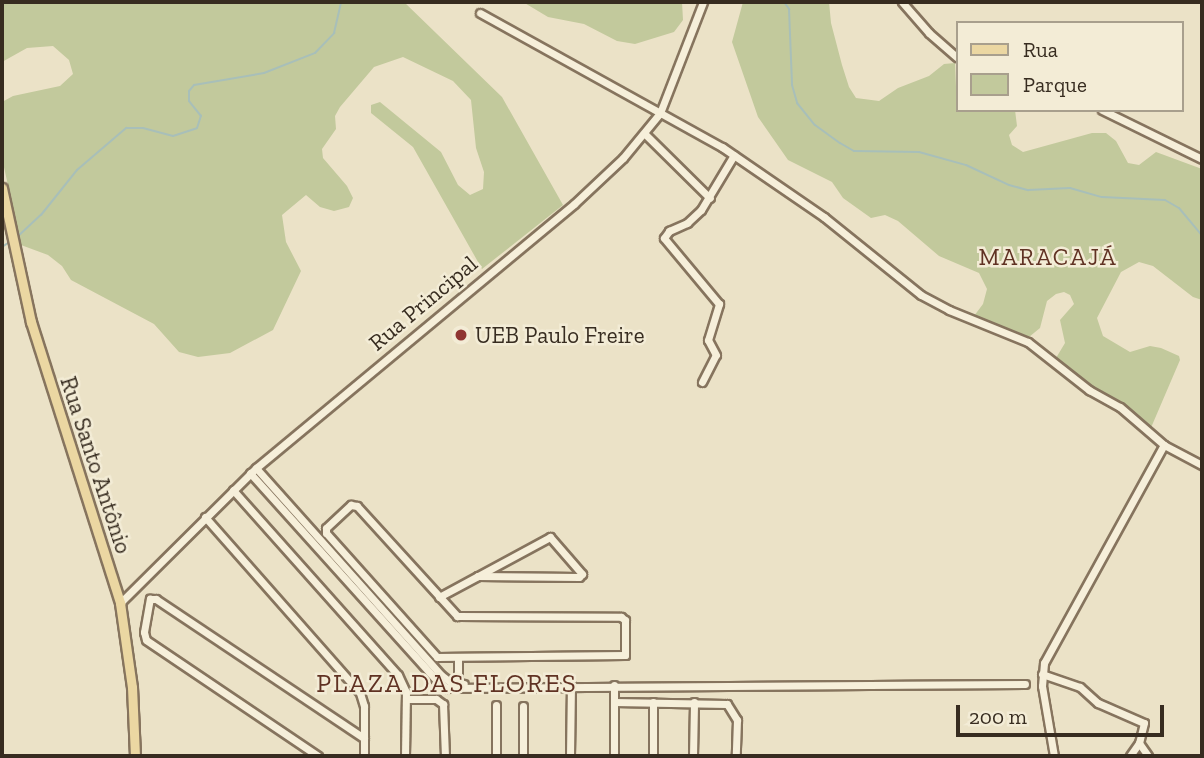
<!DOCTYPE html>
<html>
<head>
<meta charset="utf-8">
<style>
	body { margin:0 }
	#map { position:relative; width:1204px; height:758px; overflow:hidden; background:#ebe2c7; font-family:"Zilla Slab",serif }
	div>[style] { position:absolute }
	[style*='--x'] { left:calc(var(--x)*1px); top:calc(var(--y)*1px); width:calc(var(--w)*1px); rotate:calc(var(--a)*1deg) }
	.green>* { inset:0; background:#c2c99c }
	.stream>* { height:2px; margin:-1px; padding:0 1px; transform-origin:1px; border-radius:1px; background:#a8bfb9 }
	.roads { filter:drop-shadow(2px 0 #86745e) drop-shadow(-2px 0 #86745e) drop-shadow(0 2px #86745e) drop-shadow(0 -2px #86745e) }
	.minor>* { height:7px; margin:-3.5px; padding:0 3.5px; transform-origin:3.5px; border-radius:3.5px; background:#f6efda }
	.major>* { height:9px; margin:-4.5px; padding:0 4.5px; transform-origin:4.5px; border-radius:4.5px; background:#ebd7a2 }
	.dots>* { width:19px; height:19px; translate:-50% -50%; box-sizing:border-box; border:4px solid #f3ecd6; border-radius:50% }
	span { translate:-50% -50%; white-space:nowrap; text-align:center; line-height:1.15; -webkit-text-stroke:5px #f3ecd6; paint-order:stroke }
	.street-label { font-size:23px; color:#372c20 }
	.poi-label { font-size:23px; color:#372c20 }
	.left { translate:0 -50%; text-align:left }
	.neighbourhood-label { font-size:24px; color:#603223; letter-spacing:2px }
	.quarter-label { font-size:26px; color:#603223; letter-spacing:2px }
	.frame { position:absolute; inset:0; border:4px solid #372c20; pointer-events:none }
	.legend { position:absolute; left:956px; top:21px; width:228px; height:91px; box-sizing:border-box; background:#f3ecd6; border:2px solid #a89f8d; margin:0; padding:9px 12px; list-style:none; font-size:21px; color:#372c20 }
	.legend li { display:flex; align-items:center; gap:14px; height:35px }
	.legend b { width:35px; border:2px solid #a89f8d }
	.scale { position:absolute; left:956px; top:705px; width:208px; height:32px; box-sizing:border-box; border:4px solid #372c20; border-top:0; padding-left:9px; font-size:21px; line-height:24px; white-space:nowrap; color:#372c20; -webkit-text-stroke:5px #f3ecd6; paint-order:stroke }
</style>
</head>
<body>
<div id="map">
	<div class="green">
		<div style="clip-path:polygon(2px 2px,404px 2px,502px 97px,563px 205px,482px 269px,413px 147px,371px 113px,371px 105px,380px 102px,441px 152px,458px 185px,470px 195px,483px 189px,484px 172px,476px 148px,471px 100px,453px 81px,403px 57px,374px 67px,340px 107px,335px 116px,336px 129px,322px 149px,323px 158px,347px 186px,353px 198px,349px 207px,334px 211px,320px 207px,306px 195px,282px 215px,286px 242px,301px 271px,273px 330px,230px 353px,198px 357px,179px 352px,154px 324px,71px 280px,62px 266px,48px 255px,21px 245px,2px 158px,2px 102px,13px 96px,60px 86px,73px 74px,69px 60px,53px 46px,27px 48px,2px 62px)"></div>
		<div style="clip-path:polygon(523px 2px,682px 2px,683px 20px,674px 32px,635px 44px,617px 41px,584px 24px,548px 17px)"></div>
		<div style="clip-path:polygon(743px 2px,829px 2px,831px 23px,842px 65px,849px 87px,856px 98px,879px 101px,898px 88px,929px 76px,944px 64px,955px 63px,957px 110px,1015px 110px,1017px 126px,1009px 135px,1012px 145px,1023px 152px,1092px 133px,1106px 133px,1116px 141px,1128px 163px,1139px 165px,1156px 152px,1202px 169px,1202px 300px,1193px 297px,1153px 266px,1139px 262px,1121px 272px,1097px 318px,1103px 336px,1130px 352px,1150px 346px,1161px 348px,1179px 356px,1180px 360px,1150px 430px,1092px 389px,1056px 358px,1065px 343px,1060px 320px,1074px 304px,1070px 295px,1064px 292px,1056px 294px,1047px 301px,1040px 328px,1029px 337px,974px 316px,983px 304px,987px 289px,979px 273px,939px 256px,898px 221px,885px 215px,871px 218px,843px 198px,832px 182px,788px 160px,758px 117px,732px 42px)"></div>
	</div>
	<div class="stream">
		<div style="--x:784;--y:2;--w:9;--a:54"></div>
		<div style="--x:789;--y:9;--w:76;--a:87.7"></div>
		<div style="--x:792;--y:85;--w:19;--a:74"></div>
		<div style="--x:797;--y:103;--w:28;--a:51"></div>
		<div style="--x:815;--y:125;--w:31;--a:36"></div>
		<div style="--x:840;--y:143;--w:16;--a:30"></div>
		<div style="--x:854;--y:151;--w:65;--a:0.9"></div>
		<div style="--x:919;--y:152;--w:49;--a:15.5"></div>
		<div style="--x:966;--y:165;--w:47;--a:24.9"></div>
		<div style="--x:1009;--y:185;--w:20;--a:15"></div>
		<div style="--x:1028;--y:190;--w:42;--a:-2.7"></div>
		<div style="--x:1070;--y:188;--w:33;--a:16"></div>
		<div style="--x:1102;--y:197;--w:63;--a:2.7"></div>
		<div style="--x:1165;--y:200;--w:16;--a:30"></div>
		<div style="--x:1179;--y:208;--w:35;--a:50"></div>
		<div style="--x:16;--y:238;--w:34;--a:-43"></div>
		<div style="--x:41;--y:215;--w:58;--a:-51.3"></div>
		<div style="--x:77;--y:170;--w:65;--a:-40.6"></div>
		<div style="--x:126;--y:128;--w:17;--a:0"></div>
		<div style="--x:143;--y:128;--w:31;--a:15"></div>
		<div style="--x:173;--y:136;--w:25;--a:-18"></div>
		<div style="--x:197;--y:128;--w:13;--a:-72"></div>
		<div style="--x:201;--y:116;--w:19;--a:-129"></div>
		<div style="--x:189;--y:101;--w:10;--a:-90"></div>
		<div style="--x:189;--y:91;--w:8;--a:-50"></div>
		<div style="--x:194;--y:85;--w:71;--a:-9.7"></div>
		<div style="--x:264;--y:73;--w:55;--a:-21.4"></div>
		<div style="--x:315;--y:53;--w:28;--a:-46"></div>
		<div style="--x:334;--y:33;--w:32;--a:-77"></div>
		<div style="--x:2;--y:247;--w:11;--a:-34"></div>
	</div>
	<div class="roads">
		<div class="minor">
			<div style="--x:902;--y:2;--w:41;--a:48.9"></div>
			<div style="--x:929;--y:33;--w:37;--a:41"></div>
			<div style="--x:480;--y:13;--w:277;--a:29"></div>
			<div style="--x:722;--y:147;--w:124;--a:34.5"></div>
			<div style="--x:824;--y:217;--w:124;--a:38.8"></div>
			<div style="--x:921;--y:295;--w:32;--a:28"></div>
			<div style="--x:949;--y:310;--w:85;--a:22.1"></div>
			<div style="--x:1028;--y:342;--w:78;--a:38.2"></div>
			<div style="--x:1089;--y:390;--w:35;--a:29"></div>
			<div style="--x:1120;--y:407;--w:58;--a:40.8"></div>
			<div style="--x:1164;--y:445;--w:43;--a:27.8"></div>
			<div style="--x:1102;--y:110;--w:111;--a:26.1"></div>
			<div style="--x:645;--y:134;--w:91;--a:44.6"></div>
			<div style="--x:702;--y:382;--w:30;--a:-63"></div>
			<div style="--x:716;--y:355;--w:17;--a:-118"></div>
			<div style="--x:708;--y:340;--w:38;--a:-73"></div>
			<div style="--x:719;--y:304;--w:86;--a:-129.8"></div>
			<div style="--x:664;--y:238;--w:9;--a:-54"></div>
			<div style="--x:669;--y:231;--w:20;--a:-24"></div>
			<div style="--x:687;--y:223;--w:19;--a:-43"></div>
			<div style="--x:701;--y:210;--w:64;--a:-59"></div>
			<div style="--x:256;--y:468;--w:278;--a:48.2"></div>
			<div style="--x:441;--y:675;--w:10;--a:37"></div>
			<div style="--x:449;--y:681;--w:15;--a:11"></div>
			<div style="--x:250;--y:473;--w:281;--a:48"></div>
			<div style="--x:438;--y:682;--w:11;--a:34"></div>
			<div style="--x:447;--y:688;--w:578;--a:-0.4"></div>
			<div style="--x:233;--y:490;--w:248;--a:48.3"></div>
			<div style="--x:398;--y:675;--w:19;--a:65"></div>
			<div style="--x:406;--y:692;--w:64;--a:90.9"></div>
			<div style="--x:351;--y:505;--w:6;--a:9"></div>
			<div style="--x:357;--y:506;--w:149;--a:47.7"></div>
			<div style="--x:457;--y:616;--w:164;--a:0.3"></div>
			<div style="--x:621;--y:617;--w:5;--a:37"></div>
			<div style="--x:625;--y:620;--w:35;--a:90"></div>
			<div style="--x:625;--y:655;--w:188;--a:179.4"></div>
			<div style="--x:437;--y:657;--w:166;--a:-131.8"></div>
			<div style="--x:326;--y:533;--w:5;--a:-90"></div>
			<div style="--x:326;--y:528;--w:34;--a:-43"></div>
			<div style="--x:205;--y:517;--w:235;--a:48.6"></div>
			<div style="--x:360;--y:693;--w:14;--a:73"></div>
			<div style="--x:364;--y:706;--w:50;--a:90"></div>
			<div style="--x:439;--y:597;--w:44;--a:-28.3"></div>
			<div style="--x:478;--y:576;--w:82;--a:-28.4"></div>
			<div style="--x:550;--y:537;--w:49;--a:49.1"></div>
			<div style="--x:582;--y:574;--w:4;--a:135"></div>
			<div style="--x:579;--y:577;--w:101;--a:-179.4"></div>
			<div style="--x:120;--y:603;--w:192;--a:-44.8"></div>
			<div style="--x:256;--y:468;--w:413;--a:-39.7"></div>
			<div style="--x:574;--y:204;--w:67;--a:-43.2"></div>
			<div style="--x:623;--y:158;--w:58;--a:-50.6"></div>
			<div style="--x:660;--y:113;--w:119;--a:-68.8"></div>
			<div style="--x:1042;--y:674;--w:40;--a:18.9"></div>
			<div style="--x:1080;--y:687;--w:24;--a:42"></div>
			<div style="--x:1098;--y:703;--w:50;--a:23.5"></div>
			<div style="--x:1144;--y:723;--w:21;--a:104"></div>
			<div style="--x:1139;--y:743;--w:16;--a:125"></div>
			<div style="--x:458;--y:687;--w:29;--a:-90"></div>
			<div style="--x:406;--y:699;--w:30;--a:0"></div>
			<div style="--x:436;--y:699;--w:9;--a:36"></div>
			<div style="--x:443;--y:704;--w:52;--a:87.8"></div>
			<div style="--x:614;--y:702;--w:113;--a:1"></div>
			<div style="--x:727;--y:704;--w:19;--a:58"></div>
			<div style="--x:737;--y:720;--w:36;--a:92"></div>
			<div style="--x:496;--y:705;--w:51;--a:90"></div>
			<div style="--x:523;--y:706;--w:50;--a:90"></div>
			<div style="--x:1139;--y:743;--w:16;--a:55"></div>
			<div style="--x:318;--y:756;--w:207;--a:-146"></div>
			<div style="--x:146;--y:640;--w:8;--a:-104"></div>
			<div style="--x:144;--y:632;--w:34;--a:-80"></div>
			<div style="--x:150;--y:599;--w:6;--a:0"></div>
			<div style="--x:156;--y:599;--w:250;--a:33.8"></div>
			<div style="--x:570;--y:756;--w:71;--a:-89.2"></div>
			<div style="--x:614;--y:756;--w:71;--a:-90"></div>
			<div style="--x:653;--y:756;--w:54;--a:-90"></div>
			<div style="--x:693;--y:756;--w:54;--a:-88.9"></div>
			<div style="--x:1054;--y:756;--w:71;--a:-99.7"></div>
			<div style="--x:1042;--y:686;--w:23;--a:-85"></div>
			<div style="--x:1044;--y:663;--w:249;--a:-61.2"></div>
		</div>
		<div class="major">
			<div style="--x:2;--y:188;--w:137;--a:77.8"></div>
			<div style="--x:31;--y:322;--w:295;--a:72.4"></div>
			<div style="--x:120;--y:603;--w:85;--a:81.9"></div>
			<div style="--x:132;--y:687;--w:69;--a:87.5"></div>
		</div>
	</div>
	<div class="dots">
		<div style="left:461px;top:335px;background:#903532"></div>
	</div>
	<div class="street-label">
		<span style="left:423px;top:303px;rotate:-40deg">Rua Principal</span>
		<span style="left:96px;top:465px;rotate:72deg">Rua Santo Antônio</span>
	</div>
	<div class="poi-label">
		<span class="left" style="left:475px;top:335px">UEB Paulo Freire</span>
	</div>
	<div class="neighbourhood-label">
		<span style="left:1048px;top:257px">MARACAJÁ</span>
	</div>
	<div class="quarter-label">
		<span style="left:447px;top:684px">PLAZA DAS FLORES</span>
	</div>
	<div class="frame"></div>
	<ul class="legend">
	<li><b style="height:9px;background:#ebd7a2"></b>Rua</li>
	<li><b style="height:19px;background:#c2c99c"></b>Parque</li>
	</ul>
	<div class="scale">200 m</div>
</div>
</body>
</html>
